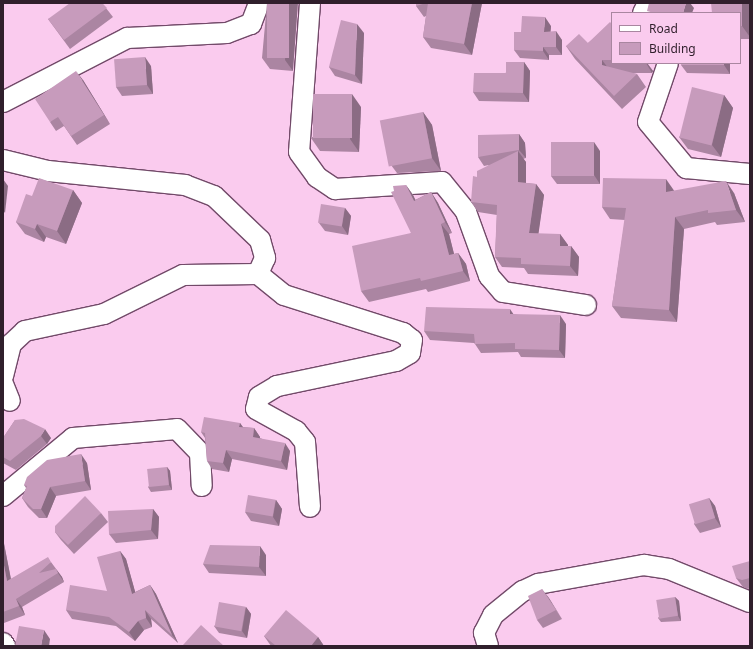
<!DOCTYPE html>
<html>
<head>
<meta charset="utf-8">
<style>
	body { margin:0 }
	#map { position:relative; width:753px; height:649px; overflow:hidden; background:#facbee; font-family:"Noto Sans",sans-serif }
	div>[style] { position:absolute }
	[style*='--x'] { left:calc(var(--x)*1px); top:calc(var(--y)*1px); width:calc(var(--w)*1px); rotate:calc(var(--a)*1deg) }
	.roads { filter:drop-shadow(1px 0 #724a69) drop-shadow(-1px 0 #724a69) drop-shadow(0 1px #724a69) drop-shadow(0 -1px #724a69) }
	.minor>* { height:20px; margin:-10px; padding:0 10px; transform-origin:10px; border-radius:10px; background:#fff }
	.wall>* { inset:0; background:#ab85a2 }
	.shaded-wall>* { inset:0; background:#8b6c84 }
	.building>* { inset:0; background:#c79bbc; transform-origin:0 0 }
	span { translate:-50% -50%; white-space:nowrap; text-align:center; line-height:1.15; -webkit-text-stroke:3px #facbee; paint-order:stroke }
	.frame { position:absolute; inset:0; border:4px solid #301f2c; pointer-events:none }
	.legend { position:absolute; left:611px; top:12px; width:130px; height:52px; box-sizing:border-box; background:#facbee; border:1px solid #a986a0; margin:0; padding:5px 7px; list-style:none; font-size:12px; color:#301f2c }
	.legend li { display:flex; align-items:center; gap:8px; height:20px }
	.legend b { width:20px; border:1px solid #a986a0 }
</style>
</head>
<body>
<div id="map">
	<div class="roads">
		<div class="minor">
			<div style="--x:310;--y:3;--w:149;--a:94.2"></div>
			<div style="--x:299;--y:152;--w:31;--a:54"></div>
			<div style="--x:317;--y:177;--w:22;--a:34"></div>
			<div style="--x:335;--y:189;--w:107;--a:-3.7"></div>
			<div style="--x:442;--y:182;--w:38;--a:51"></div>
			<div style="--x:466;--y:212;--w:68;--a:70.2"></div>
			<div style="--x:489;--y:276;--w:21;--a:49"></div>
			<div style="--x:503;--y:292;--w:84;--a:8.9"></div>
			<div style="--x:643;--y:13;--w:11;--a:-63"></div>
			<div style="--x:668;--y:63;--w:62;--a:108.7"></div>
			<div style="--x:648;--y:122;--w:60;--a:50.4"></div>
			<div style="--x:686;--y:168;--w:64;--a:5.4"></div>
			<div style="--x:3;--y:102;--w:140;--a:-27.3"></div>
			<div style="--x:127;--y:38;--w:100;--a:-2.9"></div>
			<div style="--x:227;--y:33;--w:26;--a:-21"></div>
			<div style="--x:251;--y:24;--w:22;--a:-69"></div>
			<div style="--x:3;--y:160;--w:46;--a:13.7"></div>
			<div style="--x:48;--y:171;--w:138;--a:5.8"></div>
			<div style="--x:185;--y:185;--w:31;--a:21"></div>
			<div style="--x:214;--y:196;--w:64;--a:43.7"></div>
			<div style="--x:260;--y:240;--w:19;--a:74"></div>
			<div style="--x:265;--y:258;--w:17;--a:114"></div>
			<div style="--x:258;--y:274;--w:75;--a:179.2"></div>
			<div style="--x:183;--y:275;--w:88;--a:153.7"></div>
			<div style="--x:104;--y:314;--w:81;--a:167.9"></div>
			<div style="--x:25;--y:331;--w:19;--a:137"></div>
			<div style="--x:11;--y:344;--w:33;--a:104"></div>
			<div style="--x:258;--y:274;--w:33;--a:39"></div>
			<div style="--x:284;--y:295;--w:125;--a:17.7"></div>
			<div style="--x:403;--y:333;--w:11;--a:38"></div>
			<div style="--x:412;--y:340;--w:13;--a:99"></div>
			<div style="--x:410;--y:353;--w:16;--a:150"></div>
			<div style="--x:396;--y:361;--w:122;--a:168.1"></div>
			<div style="--x:277;--y:386;--w:21;--a:149"></div>
			<div style="--x:259;--y:397;--w:12;--a:104"></div>
			<div style="--x:256;--y:409;--w:46;--a:28.8"></div>
			<div style="--x:296;--y:431;--w:14;--a:51"></div>
			<div style="--x:305;--y:442;--w:65;--a:85.6"></div>
			<div style="--x:3;--y:384;--w:18;--a:68"></div>
			<div style="--x:3;--y:496;--w:91;--a:-39.6"></div>
			<div style="--x:73;--y:438;--w:104;--a:-4.9"></div>
			<div style="--x:177;--y:429;--w:33;--a:46"></div>
			<div style="--x:200;--y:453;--w:33;--a:87"></div>
			<div style="--x:3;--y:643;--w:4;--a:56"></div>
			<div style="--x:488;--y:646;--w:14;--a:-107"></div>
			<div style="--x:484;--y:633;--w:20;--a:-63"></div>
			<div style="--x:493;--y:615;--w:38;--a:-39"></div>
			<div style="--x:523;--y:591;--w:17;--a:-25"></div>
			<div style="--x:538;--y:584;--w:108;--a:-10.2"></div>
			<div style="--x:644;--y:565;--w:25;--a:9"></div>
			<div style="--x:669;--y:569;--w:87;--a:22.2"></div>
		</div>
	</div>
	<div class="wall">
		<div style="clip-path:polygon(102px 3px,113px 17px,70px 49px,48px 19px)"></div>
		<div style="clip-path:polygon(267px 3px,293px 71px,270px 69px,262px 58px)"></div>
		<div style="clip-path:polygon(416px 3px,482px 3px,472px 55px,431px 48px,423px 37px,426px 16px,424px 17px,416px 6px)"></div>
		<div style="clip-path:polygon(750px 3px,750px 39px,740px 39px,740px 13px)"></div>
		<div style="clip-path:polygon(612px 24px,612px 63px,647px 63px,653px 71px,652px 73px,631px 73px,637px 74px,646px 87px,622px 109px,575px 59px,566px 46px,588px 43px)"></div>
		<div style="clip-path:polygon(551px 26px,550px 32px,562px 40px,562px 55px,549px 55px,549px 60px,520px 58px,514px 50px,521px 32px)"></div>
		<div style="clip-path:polygon(364px 33px,362px 84px,335px 76px,329px 67px)"></div>
		<div style="clip-path:polygon(524px 62px,530px 71px,529px 102px,479px 101px,473px 92px)"></div>
		<div style="clip-path:polygon(681px 63px,730px 63px,730px 74px,687px 73px,681px 65px)"></div>
		<div style="clip-path:polygon(151px 66px,153px 94px,122px 96px,116px 87px)"></div>
		<div style="clip-path:polygon(83px 80px,110px 124px,77px 145px,64px 126px,56px 131px,50px 122px)"></div>
		<div style="clip-path:polygon(724px 95px,733px 108px,721px 157px,688px 149px,679px 137px)"></div>
		<div style="clip-path:polygon(361px 107px,359px 152px,320px 151px,311px 138px)"></div>
		<div style="clip-path:polygon(423px 112px,432px 125px,441px 171px,397px 173px,388px 161px)"></div>
		<div style="clip-path:polygon(519px 134px,525px 143px,526px 158px,523px 159px,526px 162px,526px 183px,536px 184px,544px 195px,538px 234px,560px 234px,568px 245px,568px 246px,571px 246px,579px 257px,578px 276px,528px 274px,524px 268px,502px 267px,495px 257px,497px 215px,478px 212px,471px 202px,477px 177px,489px 165px,484px 166px,478px 157px)"></div>
		<div style="clip-path:polygon(600px 151px,600px 184px,557px 184px,551px 176px)"></div>
		<div style="clip-path:polygon(406px 185px,413px 195px,415px 200px,431px 192px,438px 203px,452px 233px,449px 234px,454px 254px,458px 253px,466px 264px,470px 281px,428px 292px,426px 289px,369px 302px,361px 291px,411px 233px)"></div>
		<div style="clip-path:polygon(73px 190px,82px 203px,66px 244px,46px 237px,44px 242px,25px 234px,16px 222px,32px 196px)"></div>
		<div style="clip-path:polygon(674px 191px,734px 193px,745px 222px,717px 225px,715px 222px,684px 229px,677px 322px,621px 318px,612px 306px,625px 220px,610px 219px,602px 207px)"></div>
		<div style="clip-path:polygon(345px 208px,351px 216px,348px 235px,325px 231px,319px 223px)"></div>
		<div style="clip-path:polygon(513px 314px,566px 324px,565px 358px,521px 357px,518px 352px,481px 353px,475px 344px,474px 343px,430px 340px,424px 331px)"></div>
		<div style="clip-path:polygon(15px 420px,51px 438px,47px 444px,16px 470px,3px 463px,3px 438px)"></div>
		<div style="clip-path:polygon(240px 423px,243px 427px,254px 428px,260px 437px,260px 438px,290px 451px,287px 470px,232px 459px,229px 472px,212px 469px,207px 461px,205px 438px,201px 432px)"></div>
		<div style="clip-path:polygon(87px 463px,91px 490px,56px 496px,47px 518px,39px 518px,28px 507px,22px 498px,26px 488px,24px 485px)"></div>
		<div style="clip-path:polygon(167px 467px,170px 471px,172px 490px,151px 492px,148px 487px)"></div>
		<div style="clip-path:polygon(709px 498px,715px 506px,721px 527px,700px 533px,694px 524px)"></div>
		<div style="clip-path:polygon(276px 500px,282px 509px,279px 526px,251px 521px,245px 512px)"></div>
		<div style="clip-path:polygon(153px 509px,159px 517px,158px 539px,116px 543px,109px 534px)"></div>
		<div style="clip-path:polygon(101px 513px,108px 522px,74px 554px,61px 540px,55px 532px)"></div>
		<div style="clip-path:polygon(3px 538px,11px 579px,51px 562px,62px 577px,64px 582px,22px 607px,25px 615px,4px 623px,3px 622px)"></div>
		<div style="clip-path:polygon(120px 551px,126px 559px,135px 592px,150px 585px,156px 594px,178px 643px,151px 619px,152px 627px,144px 630px,135px 641px,116px 626px,72px 619px,66px 610px,107px 591px)"></div>
		<div style="clip-path:polygon(266px 555px,266px 576px,209px 573px,203px 564px)"></div>
		<div style="clip-path:polygon(750px 561px,750px 588px,748px 589px,743px 587px,736px 578px)"></div>
		<div style="clip-path:polygon(542px 589px,562px 619px,543px 628px,537px 620px)"></div>
		<div style="clip-path:polygon(675px 597px,679px 601px,681px 621px,661px 622px,658px 618px)"></div>
		<div style="clip-path:polygon(246px 607px,251px 614px,247px 638px,219px 633px,214px 626px)"></div>
		<div style="clip-path:polygon(264px 636px,318px 637px,324px 646px,271px 646px)"></div>
	</div>
	<div class="shaded-wall">
		<div style="clip-path:polygon(289px 3px,298px 3px,293px 71px,285px 60px)"></div>
		<div style="clip-path:polygon(472px 3px,482px 3px,472px 55px,464px 44px)"></div>
		<div style="clip-path:polygon(686px 3px,690px 3px,694px 8px,692px 13px,683px 13px)"></div>
		<div style="clip-path:polygon(742px 3px,750px 3px,750px 37px,742px 26px)"></div>
		<div style="clip-path:polygon(545px 17px,551px 26px,550px 40px,544px 32px)"></div>
		<div style="clip-path:polygon(357px 24px,364px 33px,362px 84px,355px 75px)"></div>
		<div style="clip-path:polygon(556px 31px,562px 40px,562px 55px,556px 47px)"></div>
		<div style="clip-path:polygon(543px 47px,549px 55px,549px 60px,543px 51px)"></div>
		<div style="clip-path:polygon(145px 57px,151px 66px,153px 94px,147px 85px)"></div>
		<div style="clip-path:polygon(602px 60px,611px 72px,602px 65px)"></div>
		<div style="clip-path:polygon(524px 62px,530px 71px,529px 102px,523px 93px)"></div>
		<div style="clip-path:polygon(646px 63px,647px 63px,653px 71px,652px 73px)"></div>
		<div style="clip-path:polygon(724px 63px,730px 63px,730px 74px,724px 65px)"></div>
		<div style="clip-path:polygon(76px 71px,83px 80px,110px 124px,104px 115px)"></div>
		<div style="clip-path:polygon(352px 94px,361px 107px,359px 152px,350px 139px)"></div>
		<div style="clip-path:polygon(724px 95px,733px 108px,721px 157px,712px 145px)"></div>
		<div style="clip-path:polygon(423px 112px,432px 125px,441px 171px,432px 158px)"></div>
		<div style="clip-path:polygon(519px 134px,525px 143px,526px 158px,519px 150px)"></div>
		<div style="clip-path:polygon(594px 142px,600px 151px,600px 184px,594px 175px)"></div>
		<div style="clip-path:polygon(518px 151px,526px 162px,526px 192px,518px 182px)"></div>
		<div style="clip-path:polygon(3px 179px,8px 186px,5px 213px,3px 210px)"></div>
		<div style="clip-path:polygon(666px 179px,675px 192px,666px 192px)"></div>
		<div style="clip-path:polygon(726px 181px,734px 193px,745px 222px,736px 210px)"></div>
		<div style="clip-path:polygon(536px 184px,544px 195px,537px 244px,529px 233px)"></div>
		<div style="clip-path:polygon(406px 185px,413px 195px,421px 211px,414px 201px)"></div>
		<div style="clip-path:polygon(73px 190px,82px 203px,66px 244px,57px 231px)"></div>
		<div style="clip-path:polygon(431px 192px,438px 203px,452px 233px,445px 222px)"></div>
		<div style="clip-path:polygon(345px 208px,351px 216px,348px 235px,342px 226px)"></div>
		<div style="clip-path:polygon(675px 217px,684px 229px,677px 322px,669px 310px)"></div>
		<div style="clip-path:polygon(37px 224px,46px 237px,44px 242px,35px 229px)"></div>
		<div style="clip-path:polygon(441px 224px,449px 234px,457px 266px,449px 255px)"></div>
		<div style="clip-path:polygon(560px 234px,568px 245px,567px 256px,560px 246px)"></div>
		<div style="clip-path:polygon(571px 246px,579px 257px,578px 276px,570px 266px)"></div>
		<div style="clip-path:polygon(458px 253px,466px 264px,470px 281px,463px 271px)"></div>
		<div style="clip-path:polygon(510px 309px,516px 318px,510px 314px)"></div>
		<div style="clip-path:polygon(560px 315px,566px 324px,565px 358px,559px 350px)"></div>
		<div style="clip-path:polygon(240px 423px,246px 432px,239px 427px)"></div>
		<div style="clip-path:polygon(254px 428px,260px 437px,259px 445px,253px 437px)"></div>
		<div style="clip-path:polygon(45px 429px,51px 438px,47px 444px,41px 436px)"></div>
		<div style="clip-path:polygon(285px 443px,290px 451px,287px 470px,281px 461px)"></div>
		<div style="clip-path:polygon(226px 450px,232px 459px,229px 472px,223px 463px)"></div>
		<div style="clip-path:polygon(81px 454px,87px 463px,91px 490px,85px 481px)"></div>
		<div style="clip-path:polygon(167px 467px,170px 471px,172px 490px,169px 485px)"></div>
		<div style="clip-path:polygon(50px 487px,56px 496px,47px 518px,41px 509px)"></div>
		<div style="clip-path:polygon(709px 498px,715px 506px,721px 527px,715px 518px)"></div>
		<div style="clip-path:polygon(276px 500px,282px 509px,279px 526px,273px 517px)"></div>
		<div style="clip-path:polygon(153px 509px,159px 517px,158px 539px,151px 530px)"></div>
		<div style="clip-path:polygon(3px 538px,3px 539px,13px 590px,7px 581px,3px 560px)"></div>
		<div style="clip-path:polygon(260px 546px,266px 555px,266px 576px,259px 567px)"></div>
		<div style="clip-path:polygon(120px 551px,126px 559px,138px 602px,132px 594px)"></div>
		<div style="clip-path:polygon(56px 569px,62px 577px,64px 582px,58px 573px)"></div>
		<div style="clip-path:polygon(150px 585px,156px 594px,178px 643px,172px 635px)"></div>
		<div style="clip-path:polygon(542px 589px,549px 598px,562px 619px)"></div>
		<div style="clip-path:polygon(675px 597px,679px 601px,681px 621px,678px 616px)"></div>
		<div style="clip-path:polygon(16px 599px,22px 607px,25px 615px,19px 606px)"></div>
		<div style="clip-path:polygon(246px 607px,251px 614px,247px 638px,242px 631px)"></div>
		<div style="clip-path:polygon(145px 610px,151px 619px,152px 627px,146px 618px)"></div>
		<div style="clip-path:polygon(138px 621px,144px 630px,135px 641px,129px 632px)"></div>
		<div style="clip-path:polygon(44px 630px,50px 639px,49px 646px,41px 646px)"></div>
		<div style="clip-path:polygon(318px 637px,324px 646px,311px 646px)"></div>
	</div>
	<div class="building">
		<div style="clip-path:polygon(70px 3px,102px 3px,107px 8px,64px 40px,48px 19px)"></div>
		<div style="left:267px;top:3px;width:22px;height:55px"></div>
		<div style="clip-path:polygon(416px 3px,426px 3px,416px 6px)"></div>
		<div style="clip-path:polygon(428px 3px,472px 3px,464px 44px,423px 37px)"></div>
		<div style="clip-path:polygon(649px 3px,686px 3px,683px 13px,654px 13px,647px 11px)"></div>
		<div style="clip-path:polygon(711px 3px,742px 3px,742px 26px,740px 26px,740px 13px,712px 13px)"></div>
		<div style="clip-path:polygon(522px 16px,545px 17px,544px 32px,556px 31px,556px 47px,543px 47px,543px 51px,514px 50px,514px 32px,521px 32px)"></div>
		<div style="clip-path:polygon(341px 20px,357px 24px,355px 75px,329px 67px)"></div>
		<div style="clip-path:polygon(610px 22px,612px 24px,612px 60px,602px 60px,602px 65px,637px 74px,614px 96px,566px 46px,579px 34px,588px 43px)"></div>
		<div style="left:145px;top:57px;width:28px;height:31px;rotate:86deg"></div>
		<div style="clip-path:polygon(506px 62px,524px 62px,523px 93px,473px 92px,474px 73px,506px 73px)"></div>
		<div style="left:681px;top:63px;width:43px;height:2px"></div>
		<div style="clip-path:polygon(76px 71px,104px 115px,71px 136px,58px 117px,50px 122px,35px 99px)"></div>
		<div style="left:692px;top:87px;width:33px;height:52px;rotate:14deg"></div>
		<div style="left:313px;top:94px;width:39px;height:44px"></div>
		<div style="left:423px;top:112px;width:47px;height:44px;rotate:79deg"></div>
		<div style="clip-path:polygon(519px 134px,519px 150px,478px 157px,478px 135px)"></div>
		<div style="left:551px;top:142px;width:43px;height:34px"></div>
		<div style="clip-path:polygon(518px 151px,518px 182px,536px 184px,529px 233px,560px 234px,560px 246px,571px 246px,570px 266px,521px 264px,521px 258px,495px 257px,497px 205px,471px 202px,473px 176px,477px 177px,477px 171px)"></div>
		<div style="clip-path:polygon(39px 178px,73px 190px,57px 231px,37px 224px,35px 229px,16px 222px,26px 194px,32px 196px)"></div>
		<div style="clip-path:polygon(603px 178px,666px 179px,666px 192px,726px 181px,736px 210px,708px 213px,708px 210px,675px 217px,669px 310px,612px 306px,626px 208px,602px 207px)"></div>
		<div style="clip-path:polygon(406px 185px,414px 201px,431px 192px,445px 222px,441px 224px,449px 255px,458px 253px,463px 271px,421px 281px,420px 278px,361px 291px,352px 246px,411px 233px,391px 192px,394px 191px,393px 186px)"></div>
		<div style="left:321px;top:204px;width:24px;height:19px;rotate:9deg"></div>
		<div style="clip-path:polygon(426px 307px,510px 309px,510px 314px,560px 315px,559px 350px,515px 349px,515px 343px,475px 344px,474px 334px,424px 331px)"></div>
		<div style="clip-path:polygon(204px 417px,240px 423px,239px 427px,254px 428px,253px 437px,285px 443px,281px 461px,226px 450px,223px 463px,207px 461px,205px 433px,201px 432px)"></div>
		<div style="clip-path:polygon(24px 419px,45px 429px,41px 436px,10px 461px,3px 457px,3px 438px,15px 420px)"></div>
		<div style="clip-path:polygon(81px 454px,85px 481px,50px 487px,41px 509px,33px 509px,22px 498px,27px 486px,24px 485px,27px 477px,47px 460px)"></div>
		<div style="left:167px;top:467px;width:18px;height:20px;rotate:84deg"></div>
		<div style="left:248px;top:495px;width:28px;height:17px;rotate:10deg"></div>
		<div style="clip-path:polygon(85px 496px,101px 513px,68px 545px,55px 532px,55px 526px)"></div>
		<div style="left:709px;top:498px;width:21px;height:21px;rotate:73deg"></div>
		<div style="clip-path:polygon(153px 509px,151px 530px,109px 534px,108px 511px)"></div>
		<div style="clip-path:polygon(210px 545px,260px 546px,259px 567px,203px 564px)"></div>
		<div style="clip-path:polygon(120px 551px,132px 594px,150px 585px,172px 635px,145px 610px,146px 618px,138px 621px,129px 632px,109px 617px,66px 610px,70px 585px,107px 591px,97px 557px)"></div>
		<div style="clip-path:polygon(48px 557px,51px 562px,39px 573px,56px 569px,58px 573px,16px 599px,19px 606px,3px 612px,3px 560px,7px 581px)"></div>
		<div style="clip-path:polygon(750px 561px,750px 578px,742px 580px,736px 578px,732px 566px)"></div>
		<div style="clip-path:polygon(542px 589px,556px 610px,537px 620px,528px 596px)"></div>
		<div style="left:675px;top:597px;width:19px;height:19px;rotate:81deg"></div>
		<div style="left:219px;top:602px;width:27px;height:25px;rotate:10deg"></div>
		<div style="clip-path:polygon(286px 610px,318px 637px,311px 646px,276px 646px,264px 636px)"></div>
		<div style="clip-path:polygon(201px 625px,224px 646px,184px 646px,183px 645px)"></div>
		<div style="clip-path:polygon(19px 626px,44px 630px,41px 646px,15px 646px)"></div>
	</div>
	<div class="frame"></div>
	<ul class="legend">
	<li><b style="height:5px;background:#fff"></b>Road</li>
	<li><b style="height:11px;background:#c79bbc"></b>Building</li>
	</ul>
</div>
</body>
</html>
